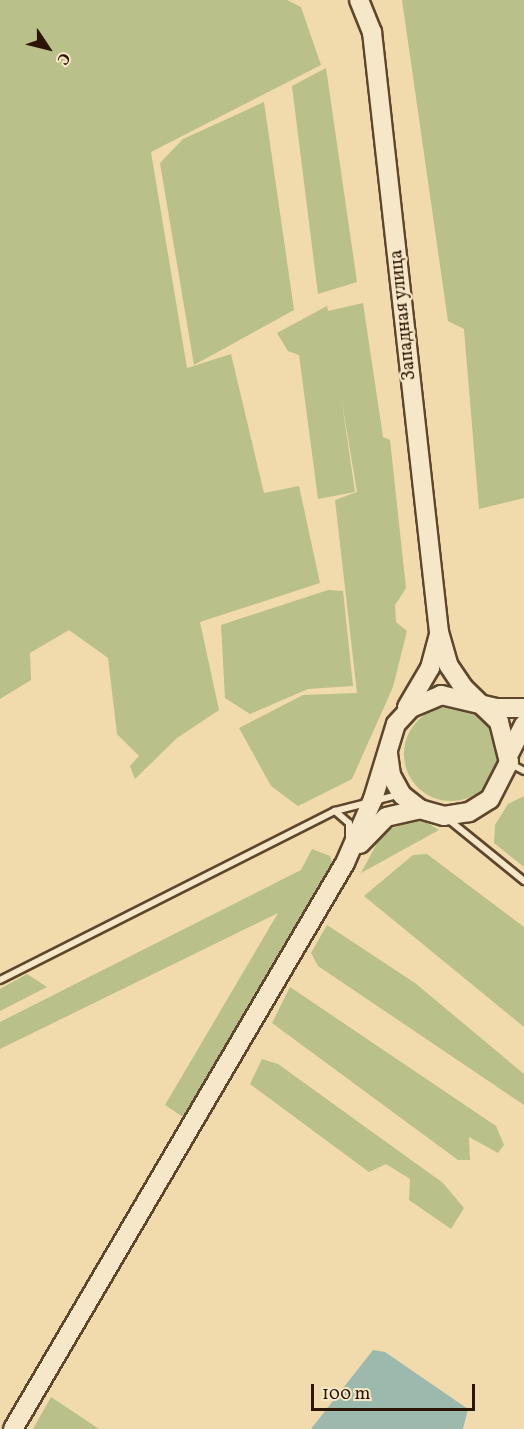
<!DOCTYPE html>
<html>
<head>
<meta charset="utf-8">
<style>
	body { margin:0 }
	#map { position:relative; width:524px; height:1429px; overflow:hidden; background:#f1daab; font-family:Vollkorn,serif }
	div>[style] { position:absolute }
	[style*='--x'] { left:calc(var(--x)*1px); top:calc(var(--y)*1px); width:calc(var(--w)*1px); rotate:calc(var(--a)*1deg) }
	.green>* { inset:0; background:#b9c089 }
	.round { border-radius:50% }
	.water>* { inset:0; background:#9bbaad }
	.roads { filter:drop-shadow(2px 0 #5e462d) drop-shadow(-2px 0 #5e462d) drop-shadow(0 2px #5e462d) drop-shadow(0 -2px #5e462d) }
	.lane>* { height:6px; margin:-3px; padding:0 3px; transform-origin:3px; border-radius:3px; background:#f6e7c8 }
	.secondary>* { height:18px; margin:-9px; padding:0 9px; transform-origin:9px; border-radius:9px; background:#f6e7c8 }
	span { translate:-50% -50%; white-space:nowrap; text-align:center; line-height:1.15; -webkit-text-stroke:4.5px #f6e7c8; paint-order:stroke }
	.street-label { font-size:18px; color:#2d1503 }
	.north { position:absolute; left:18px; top:18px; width:60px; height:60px; -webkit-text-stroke:4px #f6e7c8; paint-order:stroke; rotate:125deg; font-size:16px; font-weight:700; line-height:24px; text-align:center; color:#2d1503 }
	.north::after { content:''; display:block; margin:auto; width:21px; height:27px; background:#2d1503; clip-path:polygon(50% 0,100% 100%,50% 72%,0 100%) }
	.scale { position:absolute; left:311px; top:1384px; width:164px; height:27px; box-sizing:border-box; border:3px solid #2d1503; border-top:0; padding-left:8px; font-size:18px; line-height:21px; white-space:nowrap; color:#2d1503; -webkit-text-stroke:4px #f6e7c8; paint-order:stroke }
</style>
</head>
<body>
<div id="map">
	<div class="green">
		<div style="clip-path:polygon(0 0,287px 0,301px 7px,321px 65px,151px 152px,187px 368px,231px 354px,264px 493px,299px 486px,320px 583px,200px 622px,219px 710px,177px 738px,135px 779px,130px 766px,139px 756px,117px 734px,108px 658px,69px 630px,30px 653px,31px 680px,0 699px)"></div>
		<div style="clip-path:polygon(402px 0,524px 0,524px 498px,479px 509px,464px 329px,448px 321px)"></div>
		<div style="clip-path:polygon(326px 68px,357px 282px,318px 294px,292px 86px)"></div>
		<div style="clip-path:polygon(264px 102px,294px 310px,194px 365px,160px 163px,183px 139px)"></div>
		<div style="clip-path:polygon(363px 303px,383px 437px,390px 440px,406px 588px,395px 605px,396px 622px,407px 631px,393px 687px,352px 779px,298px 806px,271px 786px,239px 728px,303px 695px,357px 693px,335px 500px,357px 492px,341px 396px,355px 492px,318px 499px,299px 355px,288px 351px,277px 333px,327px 306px,328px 311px)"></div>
		<div style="clip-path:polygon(328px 590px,343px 591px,353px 686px,308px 689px,250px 714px,225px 698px,221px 625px)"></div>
		<div class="round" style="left:404px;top:707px;width:94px;height:94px"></div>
		<div style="clip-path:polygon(524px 796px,524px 867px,494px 843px,495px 825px,508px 804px)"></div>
		<div style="clip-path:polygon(419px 818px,439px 830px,361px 873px,383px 832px)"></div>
		<div style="clip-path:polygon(312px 849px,330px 856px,334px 869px,183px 1117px,165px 1105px,278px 913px,0 1049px,0 1022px,301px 870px)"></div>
		<div style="clip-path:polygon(427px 854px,524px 927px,524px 1027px,364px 896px,413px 855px)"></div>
		<div style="clip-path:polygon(327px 925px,415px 983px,524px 1074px,524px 1105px,318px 966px,311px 953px)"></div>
		<div style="clip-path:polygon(27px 974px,47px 987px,0 1011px,0 989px)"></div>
		<div style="clip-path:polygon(290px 987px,496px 1126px,504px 1145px,498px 1153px,469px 1137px,470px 1160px,458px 1160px,272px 1023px)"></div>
		<div style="clip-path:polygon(262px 1059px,278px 1064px,443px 1183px,464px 1208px,451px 1229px,409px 1200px,410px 1179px,386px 1164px,369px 1172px,250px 1084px)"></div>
		<div style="clip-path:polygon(51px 1397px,99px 1429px,33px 1429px)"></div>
	</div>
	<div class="water">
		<div style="clip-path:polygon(373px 1350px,385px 1352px,468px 1409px,463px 1429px,311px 1429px)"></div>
	</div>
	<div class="roads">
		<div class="lane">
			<div style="--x:511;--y:764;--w:15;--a:28"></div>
			<div style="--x:335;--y:811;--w:18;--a:41"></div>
			<div style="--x:349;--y:823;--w:16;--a:90"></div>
			<div style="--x:449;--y:820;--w:97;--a:39.1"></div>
			<div style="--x:0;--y:980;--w:375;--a:-26.8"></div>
			<div style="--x:335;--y:811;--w:65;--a:-14.3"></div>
		</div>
		<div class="secondary">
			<div style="--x:359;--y:0;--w:35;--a:68"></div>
			<div style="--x:372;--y:32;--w:604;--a:83.63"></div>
			<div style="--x:439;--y:632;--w:35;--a:74"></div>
			<div style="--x:449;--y:666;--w:27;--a:56"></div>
			<div style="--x:464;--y:688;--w:49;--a:44.2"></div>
			<div style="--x:499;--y:722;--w:41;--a:76"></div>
			<div style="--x:509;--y:762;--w:42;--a:117.2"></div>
			<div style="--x:490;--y:799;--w:25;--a:148"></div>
			<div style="--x:469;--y:812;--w:25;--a:171"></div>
			<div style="--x:444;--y:816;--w:25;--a:-164"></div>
			<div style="--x:420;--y:809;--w:23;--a:-142"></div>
			<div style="--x:402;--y:795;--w:23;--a:-119"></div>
			<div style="--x:391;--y:775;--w:22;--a:-98"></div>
			<div style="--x:407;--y:707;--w:45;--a:-59.5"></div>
			<div style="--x:430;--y:668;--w:35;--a:-75"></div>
			<div style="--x:509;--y:754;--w:33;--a:-63"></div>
			<div style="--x:360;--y:844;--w:37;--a:-46"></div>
			<div style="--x:386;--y:817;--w:35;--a:-13"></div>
			<div style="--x:13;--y:1429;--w:656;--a:-59.61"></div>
			<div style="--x:345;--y:863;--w:70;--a:-66.4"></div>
			<div style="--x:373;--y:799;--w:78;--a:-73"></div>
			<div style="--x:396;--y:724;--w:22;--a:-47"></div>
			<div style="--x:411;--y:708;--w:33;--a:-23"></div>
			<div style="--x:441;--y:695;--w:57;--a:13.3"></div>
			<div style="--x:496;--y:708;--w:28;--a:0"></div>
		</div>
	</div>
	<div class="street-label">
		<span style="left:404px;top:315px;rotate:-96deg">Западная улица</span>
	</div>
	<div class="north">С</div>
	<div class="scale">100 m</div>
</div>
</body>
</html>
